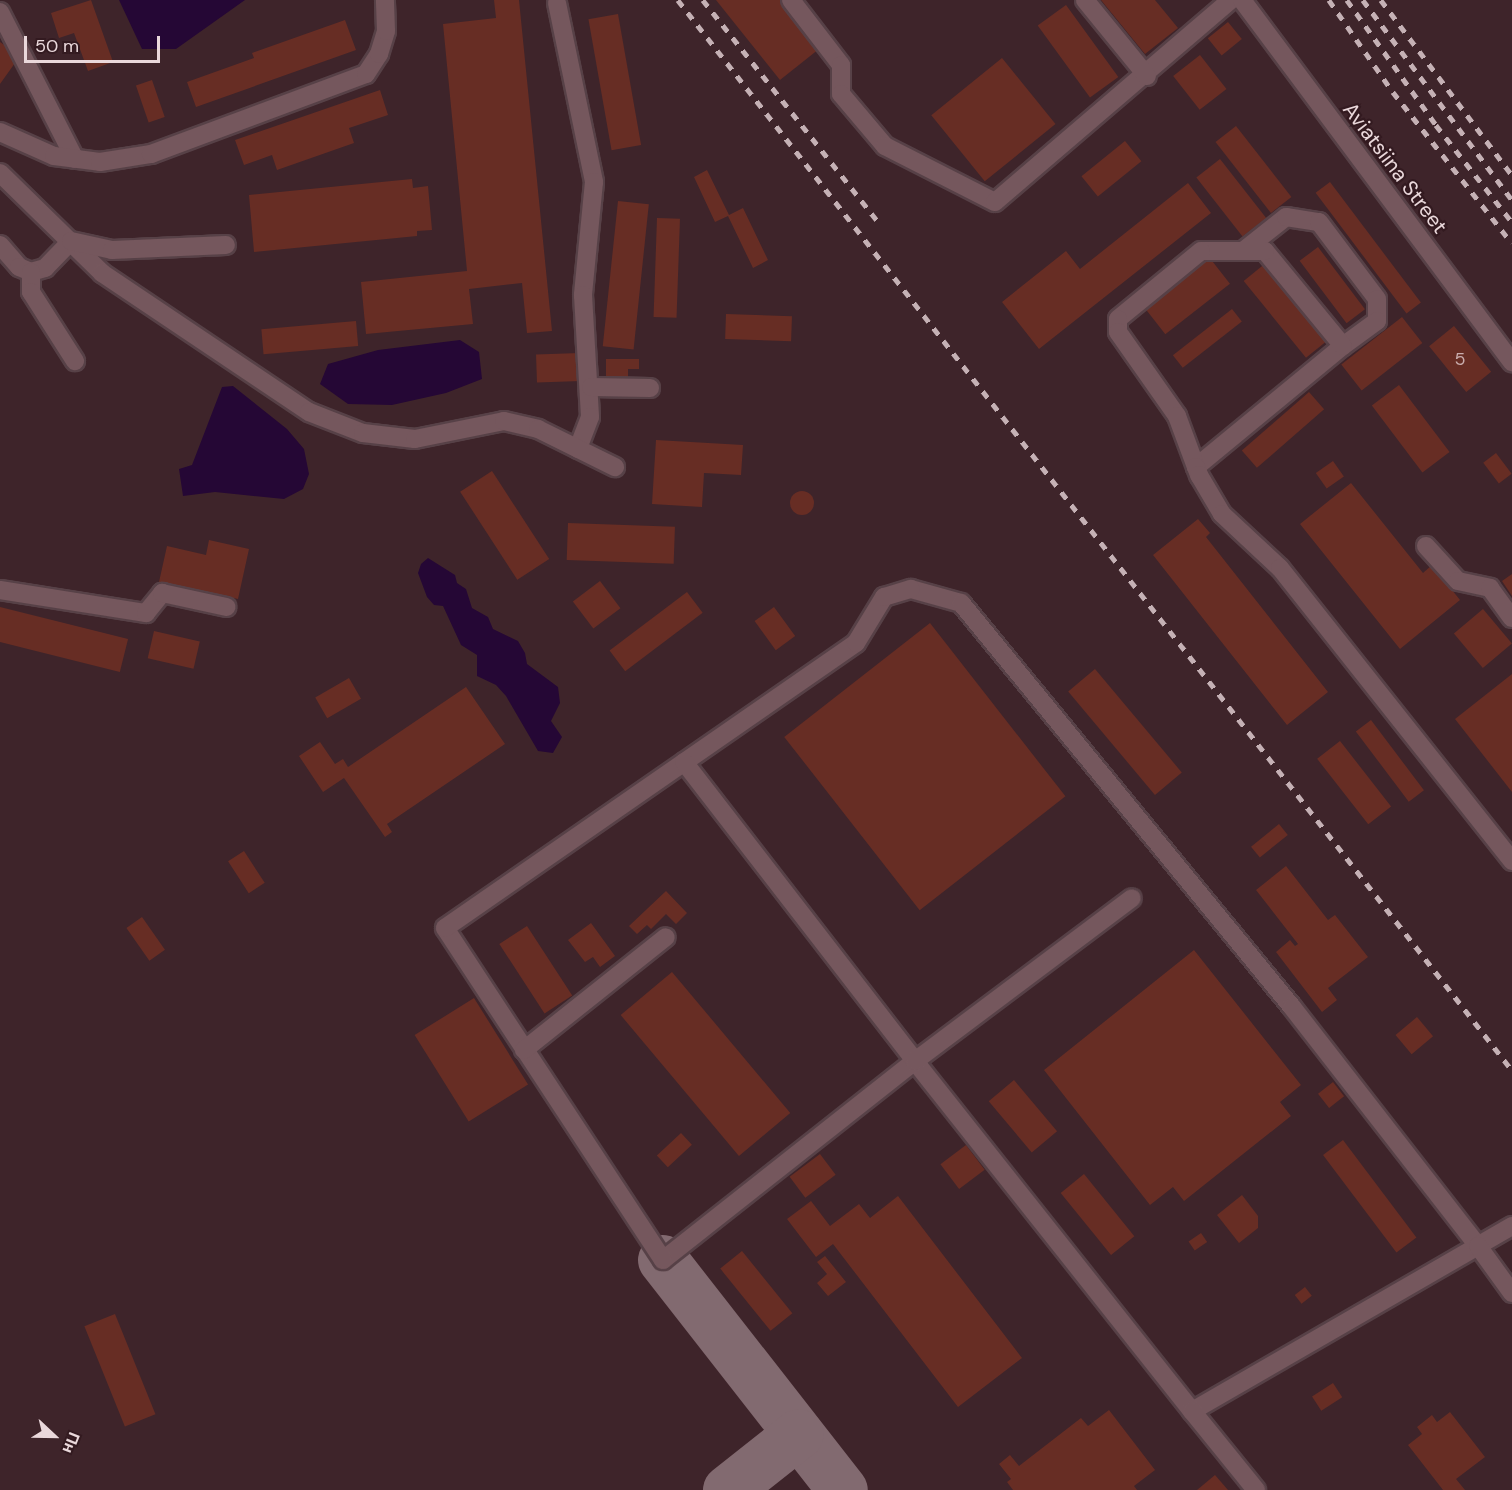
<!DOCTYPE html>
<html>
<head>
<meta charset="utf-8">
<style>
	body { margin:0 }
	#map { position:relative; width:1512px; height:1490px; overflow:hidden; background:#3e242a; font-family:"DM Sans",sans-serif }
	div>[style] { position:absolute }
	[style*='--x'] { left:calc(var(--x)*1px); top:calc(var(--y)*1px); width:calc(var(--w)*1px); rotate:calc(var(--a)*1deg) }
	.water>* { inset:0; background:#250735 }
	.taxiway>* { height:50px; margin:-25px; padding:0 25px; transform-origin:25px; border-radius:25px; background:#826a70 }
	.building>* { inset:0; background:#672d24; transform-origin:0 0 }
	.round { border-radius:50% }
	.roads { filter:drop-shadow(2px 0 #574147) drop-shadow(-2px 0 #574147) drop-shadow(0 2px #574147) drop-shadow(0 -2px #574147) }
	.minor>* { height:18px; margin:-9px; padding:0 9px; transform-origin:9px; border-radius:9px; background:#75575d }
	.rail>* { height:4.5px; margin-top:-2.25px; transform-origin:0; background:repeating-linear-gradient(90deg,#c5b1b5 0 8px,transparent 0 16px) }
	span { translate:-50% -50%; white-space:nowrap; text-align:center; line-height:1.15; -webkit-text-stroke:4.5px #331a20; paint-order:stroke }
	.number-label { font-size:18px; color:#c9adad }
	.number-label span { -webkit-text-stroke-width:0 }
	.street-label { font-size:21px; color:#ead8db }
	.north { position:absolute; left:24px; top:1406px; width:60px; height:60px; -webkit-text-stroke:4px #331a20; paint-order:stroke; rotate:112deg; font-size:16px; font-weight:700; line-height:24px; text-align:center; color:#ead8db }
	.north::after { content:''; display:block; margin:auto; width:21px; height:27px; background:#ead8db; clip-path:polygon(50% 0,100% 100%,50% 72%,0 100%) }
	.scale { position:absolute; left:24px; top:36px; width:136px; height:27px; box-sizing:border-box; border:3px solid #ead8db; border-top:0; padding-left:8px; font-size:18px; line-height:21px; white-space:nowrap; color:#ead8db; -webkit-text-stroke:4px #331a20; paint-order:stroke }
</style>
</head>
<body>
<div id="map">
	<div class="water">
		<div style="clip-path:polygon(119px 0,245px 0,176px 49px,142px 49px)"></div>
		<div style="clip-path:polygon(460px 340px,479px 352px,482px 379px,446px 393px,392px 405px,348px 404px,320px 384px,328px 364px,378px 350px)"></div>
		<div style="clip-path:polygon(233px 386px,287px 429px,304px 449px,309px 474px,303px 489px,284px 499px,215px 492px,183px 496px,179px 469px,192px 465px,222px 387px)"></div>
		<div style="clip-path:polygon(428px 558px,455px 575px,457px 583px,466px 589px,472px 608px,488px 617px,493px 629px,518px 641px,525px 653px,527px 664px,558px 687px,560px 703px,551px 721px,562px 737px,553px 753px,538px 751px,506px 696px,496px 685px,477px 676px,477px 655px,461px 645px,443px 606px,434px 605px,427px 597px,418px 573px,421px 564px)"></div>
	</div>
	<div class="taxiway">
		<div style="--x:663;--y:1260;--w:292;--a:52"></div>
		<div style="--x:728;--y:1490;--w:90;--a:-38.3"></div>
	</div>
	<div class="building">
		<div style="clip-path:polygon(91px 0,113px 62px,88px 71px,74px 33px,59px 38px,51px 13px)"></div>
		<div style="clip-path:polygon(494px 0,519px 0,552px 331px,527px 333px,522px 283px,469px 289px,473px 324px,366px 334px,361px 282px,467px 271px,443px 24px,496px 18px)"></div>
		<div style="clip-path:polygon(716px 0,781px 0,819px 49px,780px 80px)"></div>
		<div style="clip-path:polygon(1101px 0,1155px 0,1178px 28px,1145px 54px)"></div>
		<div style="left:1066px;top:5px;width:89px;height:35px;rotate:54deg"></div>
		<div style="left:618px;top:14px;width:133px;height:30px;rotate:80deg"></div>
		<div style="clip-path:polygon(345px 20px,356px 50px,196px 107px,187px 82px,254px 58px,252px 53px)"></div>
		<div style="left:1228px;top:22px;width:22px;height:26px;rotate:51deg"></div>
		<div style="clip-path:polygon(0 42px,20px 56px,0 84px)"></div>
		<div style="left:1200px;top:55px;width:43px;height:34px;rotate:52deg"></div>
		<div style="left:1002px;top:58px;width:85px;height:91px;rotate:51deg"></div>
		<div style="left:152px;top:80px;width:39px;height:17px;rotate:71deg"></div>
		<div style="clip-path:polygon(380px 90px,388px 115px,349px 128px,354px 143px,277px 170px,272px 155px,244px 165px,235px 140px)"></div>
		<div style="left:1236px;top:126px;width:90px;height:26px;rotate:52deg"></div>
		<div style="left:1125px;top:141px;width:26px;height:56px;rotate:51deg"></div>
		<div style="left:1220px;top:159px;width:75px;height:30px;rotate:52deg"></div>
		<div style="clip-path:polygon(707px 170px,729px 215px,743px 208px,768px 260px,753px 268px,728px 216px,715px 222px,694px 177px)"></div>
		<div style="clip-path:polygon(412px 179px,413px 188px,428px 186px,432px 230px,417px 231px,417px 236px,254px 252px,249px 195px)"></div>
		<div style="left:1330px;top:182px;width:151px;height:18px;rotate:53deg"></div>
		<div style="clip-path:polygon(1188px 183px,1211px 213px,1039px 349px,1002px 302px,1066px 251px,1080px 269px)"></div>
		<div style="left:618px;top:201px;width:31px;height:146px;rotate:6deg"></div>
		<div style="left:657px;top:218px;width:23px;height:99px;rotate:2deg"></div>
		<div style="left:1318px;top:247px;width:78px;height:23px;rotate:53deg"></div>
		<div style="left:1209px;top:257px;width:34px;height:82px;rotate:52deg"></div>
		<div style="left:1267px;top:262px;width:99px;height:30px;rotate:51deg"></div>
		<div style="left:1232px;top:309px;width:16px;height:75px;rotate:52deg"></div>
		<div style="left:726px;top:314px;width:66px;height:25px;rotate:2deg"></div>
		<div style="left:1402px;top:317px;width:33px;height:77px;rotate:52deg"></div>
		<div style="left:356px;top:321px;width:25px;height:95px;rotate:85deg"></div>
		<div style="left:1454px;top:326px;width:59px;height:32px;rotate:51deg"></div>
		<div style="left:580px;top:353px;width:28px;height:44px;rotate:88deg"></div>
		<div style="clip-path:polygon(606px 359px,639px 359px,639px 369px,628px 369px,628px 380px,606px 380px)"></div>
		<div style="left:1399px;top:385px;width:84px;height:34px;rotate:53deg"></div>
		<div style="left:1309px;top:392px;width:23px;height:89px;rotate:49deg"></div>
		<div style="clip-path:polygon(656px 440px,743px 445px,741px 475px,704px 473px,702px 507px,652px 504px)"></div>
		<div style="left:1496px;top:453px;width:26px;height:16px;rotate:53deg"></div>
		<div style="left:1333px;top:461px;width:19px;height:21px;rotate:55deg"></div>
		<div style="left:492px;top:471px;width:105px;height:38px;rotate:57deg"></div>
		<div style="clip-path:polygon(1351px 483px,1423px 573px,1432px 565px,1460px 600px,1400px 649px,1300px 524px)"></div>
		<div class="round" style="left:790px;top:491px;width:24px;height:24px"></div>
		<div style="clip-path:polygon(1198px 519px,1210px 533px,1206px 537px,1328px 692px,1287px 725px,1153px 555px)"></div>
		<div style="left:568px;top:523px;width:107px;height:37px;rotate:2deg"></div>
		<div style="clip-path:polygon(209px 540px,249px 549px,238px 599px,159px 582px,167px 546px,206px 555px)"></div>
		<div style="clip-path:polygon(1512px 574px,1512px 596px,1502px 581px)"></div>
		<div style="left:600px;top:581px;width:34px;height:34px;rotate:53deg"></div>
		<div style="left:687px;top:592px;width:26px;height:97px;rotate:53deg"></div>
		<div style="left:0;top:607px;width:132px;height:34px;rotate:14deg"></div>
		<div style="left:774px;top:607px;width:36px;height:24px;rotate:54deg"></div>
		<div style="left:1483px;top:609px;width:45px;height:38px;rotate:50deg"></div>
		<div style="left:930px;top:623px;width:220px;height:185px;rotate:52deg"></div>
		<div style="left:154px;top:631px;width:47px;height:28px;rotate:13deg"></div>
		<div style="left:1095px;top:669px;width:135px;height:35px;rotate:50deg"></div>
		<div style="clip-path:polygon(1512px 674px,1512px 792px,1455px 719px)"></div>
		<div style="left:349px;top:678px;width:24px;height:39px;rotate:60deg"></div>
		<div style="clip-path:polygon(466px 687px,505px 744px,387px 824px,392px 832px,385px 837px,344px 778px,323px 792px,299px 756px,320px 742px,335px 764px,343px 759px,348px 767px)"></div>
		<div style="left:1371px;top:720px;width:88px;height:19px;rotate:53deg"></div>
		<div style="left:1340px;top:741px;width:83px;height:29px;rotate:52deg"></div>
		<div style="left:1279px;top:824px;width:14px;height:36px;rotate:51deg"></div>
		<div style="left:244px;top:851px;width:38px;height:19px;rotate:57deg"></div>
		<div style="clip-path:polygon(1286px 866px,1328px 920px,1335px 915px,1368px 957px,1328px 988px,1337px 1000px,1322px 1012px,1276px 952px,1290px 940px,1295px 946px,1298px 944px,1256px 890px)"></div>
		<div style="clip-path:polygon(666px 891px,687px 913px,676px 924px,666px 914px,651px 929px,647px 925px,637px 934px,629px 926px)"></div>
		<div style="left:142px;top:917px;width:40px;height:19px;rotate:55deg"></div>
		<div style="clip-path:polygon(591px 923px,615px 956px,600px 967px,593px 957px,585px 962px,568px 940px)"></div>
		<div style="left:527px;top:926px;width:83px;height:33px;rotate:57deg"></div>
		<div style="clip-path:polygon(1194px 950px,1301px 1085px,1280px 1102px,1291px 1116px,1184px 1201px,1173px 1187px,1150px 1205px,1044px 1070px)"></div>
		<div style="left:672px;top:972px;width:184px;height:67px;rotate:50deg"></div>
		<div style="left:474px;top:998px;width:102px;height:70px;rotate:58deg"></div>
		<div style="left:1417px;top:1017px;width:25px;height:28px;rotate:50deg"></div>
		<div style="left:1014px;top:1080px;width:67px;height:33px;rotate:50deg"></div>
		<div style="left:1333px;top:1082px;width:18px;height:19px;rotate:52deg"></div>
		<div style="left:681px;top:1133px;width:16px;height:33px;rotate:47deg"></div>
		<div style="left:1343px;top:1140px;width:122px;height:25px;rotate:53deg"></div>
		<div style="left:966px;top:1145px;width:31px;height:32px;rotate:53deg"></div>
		<div style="left:820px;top:1154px;width:26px;height:38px;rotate:53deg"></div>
		<div style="left:1084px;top:1174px;width:80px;height:30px;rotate:51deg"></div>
		<div style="clip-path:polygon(1242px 1195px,1258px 1216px,1258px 1228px,1239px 1243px,1217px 1215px)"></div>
		<div style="clip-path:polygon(898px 1196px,1022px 1358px,958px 1407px,833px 1244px,816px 1257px,787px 1219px,811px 1201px,830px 1226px,859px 1204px,870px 1218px)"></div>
		<div style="left:1201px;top:1233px;width:11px;height:15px;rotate:56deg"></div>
		<div style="left:742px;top:1251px;width:80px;height:28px;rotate:51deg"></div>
		<div style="clip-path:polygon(825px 1256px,846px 1282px,828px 1296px,817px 1283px,827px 1274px,817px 1262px)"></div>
		<div style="left:1305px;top:1287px;width:11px;height:13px;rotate:52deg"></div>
		<div style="left:115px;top:1314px;width:108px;height:33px;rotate:68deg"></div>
		<div style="left:1333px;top:1383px;width:17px;height:25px;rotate:57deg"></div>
		<div style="clip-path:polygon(1109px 1410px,1155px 1470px,1134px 1486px,1137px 1490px,1013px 1490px,1007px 1482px,1011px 1479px,999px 1464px,1010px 1455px,1019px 1466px,1081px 1418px,1088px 1426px)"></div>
		<div style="clip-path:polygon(1450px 1412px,1485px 1457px,1456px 1479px,1465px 1490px,1443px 1490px,1408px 1445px,1422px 1434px,1417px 1427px,1432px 1415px,1437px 1422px)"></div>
		<div style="clip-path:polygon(1215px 1475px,1228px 1490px,1197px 1490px)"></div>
	</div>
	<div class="roads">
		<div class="minor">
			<div style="--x:791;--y:0;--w:82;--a:52.4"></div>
			<div style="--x:841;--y:65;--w:29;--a:90"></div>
			<div style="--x:841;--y:94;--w:68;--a:49.8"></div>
			<div style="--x:885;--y:146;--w:123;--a:27"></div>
			<div style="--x:995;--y:202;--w:311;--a:-40.6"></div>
			<div style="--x:1085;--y:0;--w:98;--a:50.8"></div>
			<div style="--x:1242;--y:0;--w:452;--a:53.3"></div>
			<div style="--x:557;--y:3;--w:183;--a:78.3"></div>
			<div style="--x:594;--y:182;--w:114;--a:95.6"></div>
			<div style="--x:583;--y:295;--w:122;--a:86.7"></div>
			<div style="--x:590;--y:417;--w:34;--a:111"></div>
			<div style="--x:0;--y:12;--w:165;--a:63"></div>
			<div style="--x:0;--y:132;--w:59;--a:24"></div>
			<div style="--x:54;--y:156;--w:46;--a:7.4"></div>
			<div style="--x:100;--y:162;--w:52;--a:-8.9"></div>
			<div style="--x:151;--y:154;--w:229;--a:-20.4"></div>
			<div style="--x:366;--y:74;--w:24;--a:-57"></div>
			<div style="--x:379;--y:54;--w:24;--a:-73"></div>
			<div style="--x:386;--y:31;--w:31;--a:-92"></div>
			<div style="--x:0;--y:173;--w:143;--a:44.4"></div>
			<div style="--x:102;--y:273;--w:249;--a:33.9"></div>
			<div style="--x:309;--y:412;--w:58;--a:21.3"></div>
			<div style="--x:363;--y:433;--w:52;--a:6.6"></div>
			<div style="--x:415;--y:439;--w:91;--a:-11.4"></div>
			<div style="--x:504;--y:421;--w:35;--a:13"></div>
			<div style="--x:538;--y:429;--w:86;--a:26.3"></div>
			<div style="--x:0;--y:245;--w:29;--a:49"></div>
			<div style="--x:19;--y:267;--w:13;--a:23"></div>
			<div style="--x:31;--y:272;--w:15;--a:-16"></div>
			<div style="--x:45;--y:268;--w:37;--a:-46"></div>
			<div style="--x:71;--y:241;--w:42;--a:12.4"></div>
			<div style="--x:112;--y:250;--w:114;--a:-2.5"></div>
			<div style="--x:1243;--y:251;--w:55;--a:-38.3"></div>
			<div style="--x:1286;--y:217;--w:33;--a:9"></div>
			<div style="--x:1319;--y:222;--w:96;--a:53"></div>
			<div style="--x:1377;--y:299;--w:22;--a:90"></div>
			<div style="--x:1377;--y:321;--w:42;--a:143.7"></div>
			<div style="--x:31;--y:272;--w:20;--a:90"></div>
			<div style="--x:31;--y:292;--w:82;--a:57.5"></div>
			<div style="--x:591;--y:387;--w:59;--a:1"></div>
			<div style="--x:1196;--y:467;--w:190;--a:-39.5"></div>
			<div style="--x:1343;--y:346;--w:123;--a:-129.4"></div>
			<div style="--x:1265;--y:251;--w:64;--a:180"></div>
			<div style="--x:1201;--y:251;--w:107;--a:140.7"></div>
			<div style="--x:1118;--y:319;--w:13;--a:90"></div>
			<div style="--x:1118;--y:332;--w:103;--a:54.9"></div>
			<div style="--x:1177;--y:416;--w:54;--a:69.6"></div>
			<div style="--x:1196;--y:467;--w:9;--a:69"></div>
			<div style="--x:1199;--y:475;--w:45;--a:59.5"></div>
			<div style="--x:1222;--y:514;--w:79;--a:43"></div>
			<div style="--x:1280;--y:568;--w:374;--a:51.6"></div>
			<div style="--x:1426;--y:546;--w:47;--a:47.6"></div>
			<div style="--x:1458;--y:581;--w:33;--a:12"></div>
			<div style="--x:1490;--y:588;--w:37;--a:54"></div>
			<div style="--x:911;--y:589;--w:52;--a:15.6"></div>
			<div style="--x:961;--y:603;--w:522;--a:50.67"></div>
			<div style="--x:1292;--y:1007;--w:303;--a:52.1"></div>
			<div style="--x:1478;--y:1246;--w:330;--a:150"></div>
			<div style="--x:1192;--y:1411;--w:446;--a:-128.4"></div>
			<div style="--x:915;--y:1061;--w:321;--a:141.7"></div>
			<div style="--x:663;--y:1260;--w:397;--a:-123.3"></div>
			<div style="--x:445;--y:928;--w:500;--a:-34.74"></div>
			<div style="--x:856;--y:643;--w:54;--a:-58.7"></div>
			<div style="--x:884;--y:597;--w:28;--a:-17"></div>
			<div style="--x:0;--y:590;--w:148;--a:9"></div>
			<div style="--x:146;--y:613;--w:26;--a:-51"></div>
			<div style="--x:162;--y:593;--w:66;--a:12.2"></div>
			<div style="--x:684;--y:762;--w:378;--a:52.3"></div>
			<div style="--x:915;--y:1061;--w:271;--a:-36.9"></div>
			<div style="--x:524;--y:1050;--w:181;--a:-38.5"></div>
			<div style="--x:1512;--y:1226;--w:39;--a:150"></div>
			<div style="--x:1478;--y:1246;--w:58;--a:54.1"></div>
			<div style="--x:1192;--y:1411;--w:102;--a:51"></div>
		</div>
	</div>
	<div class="rail">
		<div style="--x:678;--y:0;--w:1357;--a:52.07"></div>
		<div style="--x:703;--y:0;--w:284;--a:51.7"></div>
		<div style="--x:1329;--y:0;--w:112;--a:55.2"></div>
		<div style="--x:1393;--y:92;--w:192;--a:51.8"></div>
		<div style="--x:1347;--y:0;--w:153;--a:54.5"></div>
		<div style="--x:1436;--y:125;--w:123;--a:51.9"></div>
		<div style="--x:1363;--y:0;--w:249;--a:53.3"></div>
		<div style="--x:1381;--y:0;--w:219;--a:53.2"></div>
	</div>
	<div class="number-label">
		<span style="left:1460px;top:359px">5</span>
	</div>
	<div class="street-label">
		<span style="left:1395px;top:168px;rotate:53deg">Aviatsiina Street</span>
	</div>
	<div class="north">Пн</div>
	<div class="scale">50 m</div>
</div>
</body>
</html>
